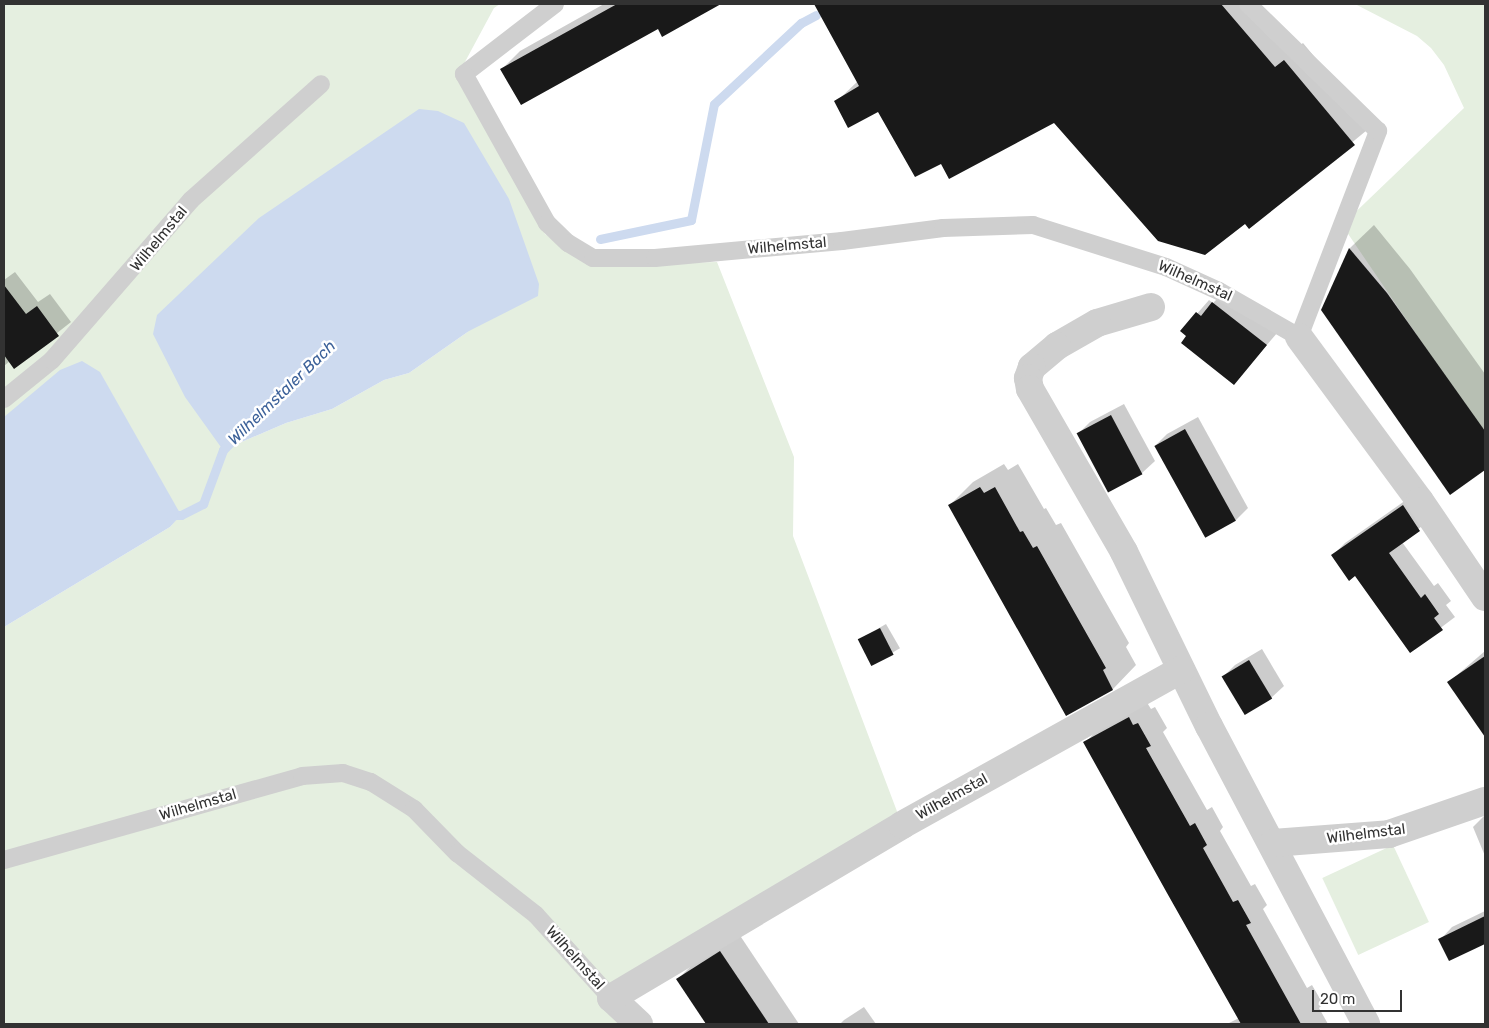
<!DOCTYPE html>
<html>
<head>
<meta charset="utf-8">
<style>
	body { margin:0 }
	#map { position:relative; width:1489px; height:1028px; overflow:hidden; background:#fff; font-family:Rubik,sans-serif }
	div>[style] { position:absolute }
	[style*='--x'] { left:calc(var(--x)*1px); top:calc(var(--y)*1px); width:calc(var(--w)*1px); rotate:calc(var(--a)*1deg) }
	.green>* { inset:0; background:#e5efe0; transform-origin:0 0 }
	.water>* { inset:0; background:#cddaef }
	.shadow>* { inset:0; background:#0003; transform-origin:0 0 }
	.stream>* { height:9px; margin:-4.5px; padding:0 4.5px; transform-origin:4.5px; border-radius:4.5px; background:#cddaef }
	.building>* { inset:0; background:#191919; transform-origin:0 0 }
	.lane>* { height:18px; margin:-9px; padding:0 9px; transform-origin:9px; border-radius:9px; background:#cfcfcf }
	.street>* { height:28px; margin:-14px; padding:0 14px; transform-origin:14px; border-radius:14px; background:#cfcfcf }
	span { translate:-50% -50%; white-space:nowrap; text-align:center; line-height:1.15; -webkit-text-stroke:5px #fff; paint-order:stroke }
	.street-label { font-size:15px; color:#323232 }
	.water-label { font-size:16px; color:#3c6199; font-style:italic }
	.frame { position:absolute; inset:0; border:5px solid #323232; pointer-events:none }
	.scale { position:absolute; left:1312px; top:990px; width:90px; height:22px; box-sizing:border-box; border:2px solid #323232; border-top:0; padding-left:6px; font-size:15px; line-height:18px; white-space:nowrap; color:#323232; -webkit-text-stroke:4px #fff; paint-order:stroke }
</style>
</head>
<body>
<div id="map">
	<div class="green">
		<div style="clip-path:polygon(evenodd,4px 4px,500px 4px,494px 8px,459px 73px,545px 234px,566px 250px,602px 265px,717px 262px,794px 457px,793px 536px,898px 814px,615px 984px,632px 1024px,4px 1024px,4px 627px,170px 527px,181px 514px,4px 417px,4px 4px,469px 331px,409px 373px,384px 380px,332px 409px,286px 423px,223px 450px,469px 331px)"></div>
		<div style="clip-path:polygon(1355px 4px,1485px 4px,1485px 435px,1342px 225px,1464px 108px,1444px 65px,1431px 48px,1417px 36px)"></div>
		<div style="left:1393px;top:845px;width:85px;height:78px;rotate:65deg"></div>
	</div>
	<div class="water">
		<div style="clip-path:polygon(419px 109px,438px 111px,464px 123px,509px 199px,539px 284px,538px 296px,469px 331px,409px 373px,384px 380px,332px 409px,286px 423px,223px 450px,185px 397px,153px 334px,157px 315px,259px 218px)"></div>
		<div style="clip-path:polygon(82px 361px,100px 372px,181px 515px,170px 527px,4px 627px,4px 417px,60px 370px)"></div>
	</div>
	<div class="shadow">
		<div style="clip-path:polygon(604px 4px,718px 4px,663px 35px,659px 27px,502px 69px,520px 51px)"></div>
		<div style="clip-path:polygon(815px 4px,1255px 4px,1294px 50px,1303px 43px,1372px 126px,1249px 227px,1245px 222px,1054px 122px,941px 162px,879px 110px,836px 102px,858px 81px)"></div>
		<div style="clip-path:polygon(1374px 225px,1410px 269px,1485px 374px,1485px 468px,1450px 493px,1323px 310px,1350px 248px)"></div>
		<div style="clip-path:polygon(15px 272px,38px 302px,50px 294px,71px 322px,14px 367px,10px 361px,4px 366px,4px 280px)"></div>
		<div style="clip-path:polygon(1225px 291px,1278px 332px,1234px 383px,1182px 331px,1209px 300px,1213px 303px)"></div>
		<div style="clip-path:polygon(1124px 404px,1155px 461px,1142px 473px,1078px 434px,1090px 422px)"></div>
		<div style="clip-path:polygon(1198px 417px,1248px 508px,1236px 520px,1205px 537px,1155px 446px,1167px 434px)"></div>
		<div style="clip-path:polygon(1004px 464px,1008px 470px,1018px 464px,1044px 509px,1046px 508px,1056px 525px,1061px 523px,1129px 643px,1126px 647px,1136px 665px,1113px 689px,1067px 714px,950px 505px,973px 482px)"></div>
		<div style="clip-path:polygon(1416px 493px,1432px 518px,1402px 542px,1434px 586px,1438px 583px,1451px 601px,1446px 605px,1455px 617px,1410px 651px,1355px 574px,1333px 555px,1345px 543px)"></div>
		<div style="left:886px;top:624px;width:28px;height:31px;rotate:60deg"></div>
		<div style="clip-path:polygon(1262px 649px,1284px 686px,1271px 698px,1223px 677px,1235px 665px)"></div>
		<div style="clip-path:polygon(1485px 651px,1485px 735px,1449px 682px)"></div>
		<div style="clip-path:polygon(1146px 701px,1151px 709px,1155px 707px,1167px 728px,1163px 732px,1207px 810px,1212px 807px,1223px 827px,1220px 831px,1251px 886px,1255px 884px,1267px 905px,1263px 909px,1307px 988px,1312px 985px,1323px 1004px,1319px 1008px,1328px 1024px,1227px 1024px,1239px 1018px,1085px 743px,1102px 725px)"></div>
		<div style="clip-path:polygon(1485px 815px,1485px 856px,1473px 827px)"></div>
		<div style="clip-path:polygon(1485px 911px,1485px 942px,1450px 960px,1440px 940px,1452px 927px)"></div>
		<div style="clip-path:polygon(739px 934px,799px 1024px,708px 1024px,678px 979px,696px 961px)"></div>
		<div style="clip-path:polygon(864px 1007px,876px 1024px,840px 1024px,844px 1020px)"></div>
	</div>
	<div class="stream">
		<div style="--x:600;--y:239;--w:93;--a:-11.8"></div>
		<div style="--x:691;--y:220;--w:118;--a:-78.8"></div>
		<div style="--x:714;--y:104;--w:119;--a:-43"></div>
		<div style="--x:801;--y:23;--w:17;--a:-28"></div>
		<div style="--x:171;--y:515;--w:10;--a:0"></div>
		<div style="--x:181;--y:515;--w:25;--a:-27"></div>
		<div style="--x:203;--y:504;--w:58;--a:-69.7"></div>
		<div style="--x:223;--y:450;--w:10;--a:-45"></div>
	</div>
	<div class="building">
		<div style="clip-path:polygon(617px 4px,721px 4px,662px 37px,658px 29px,521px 105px,500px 69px)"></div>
		<div style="clip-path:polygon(814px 4px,1221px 4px,1275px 67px,1284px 60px,1355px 145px,1249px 229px,1245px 224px,1205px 255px,1158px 241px,1054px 123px,949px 179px,941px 164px,915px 177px,878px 112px,848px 128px,834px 101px,859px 86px)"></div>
		<div style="clip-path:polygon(1349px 248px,1387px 293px,1485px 431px,1485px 470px,1450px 495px,1321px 310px)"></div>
		<div style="clip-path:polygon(4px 285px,26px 314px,37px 306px,59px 336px,14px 369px,4px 355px)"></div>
		<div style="clip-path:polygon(1212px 302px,1267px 345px,1234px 385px,1181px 343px,1186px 336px,1180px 331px,1196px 312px,1201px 316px)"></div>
		<div style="left:1111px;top:415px;width:67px;height:39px;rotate:62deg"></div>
		<div style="left:1185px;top:429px;width:105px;height:35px;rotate:61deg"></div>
		<div style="clip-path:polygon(980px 487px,984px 493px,995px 487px,1020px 532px,1023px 531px,1033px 548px,1037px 546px,1106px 668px,1103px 670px,1113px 690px,1066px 716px,948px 505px)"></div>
		<div style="clip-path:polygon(1403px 505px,1420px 531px,1389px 553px,1421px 598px,1425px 594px,1439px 614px,1434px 618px,1443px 630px,1410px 653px,1355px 576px,1349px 581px,1331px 555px)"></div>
		<div style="left:880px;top:628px;width:30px;height:25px;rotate:63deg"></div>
		<div style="clip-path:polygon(1485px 656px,1485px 737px,1447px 682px)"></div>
		<div style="left:1249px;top:660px;width:45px;height:32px;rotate:59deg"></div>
		<div style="clip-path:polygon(1129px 717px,1133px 725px,1138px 723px,1151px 746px,1146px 748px,1190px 826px,1195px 823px,1207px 845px,1203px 848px,1233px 902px,1238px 900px,1251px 923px,1246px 925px,1301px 1024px,1241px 1024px,1167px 893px,1083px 742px)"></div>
		<div style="clip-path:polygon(1485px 916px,1485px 944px,1449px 961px,1438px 939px)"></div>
		<div style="clip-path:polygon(720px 951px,769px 1024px,706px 1024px,676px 979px)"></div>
	</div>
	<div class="lane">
		<div style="--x:555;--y:4;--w:115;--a:142.4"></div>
		<div style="--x:464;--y:74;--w:171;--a:60.9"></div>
		<div style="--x:547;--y:223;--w:29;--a:44"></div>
		<div style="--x:568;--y:243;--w:29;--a:31"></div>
		<div style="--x:593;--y:258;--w:62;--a:0"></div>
		<div style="--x:655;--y:258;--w:188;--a:-5.2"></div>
		<div style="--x:842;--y:241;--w:102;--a:-7.3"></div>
		<div style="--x:943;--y:228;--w:90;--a:-1.9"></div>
		<div style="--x:1033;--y:225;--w:139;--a:17.5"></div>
		<div style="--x:1166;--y:267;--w:58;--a:24.4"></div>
		<div style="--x:1219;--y:291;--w:92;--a:29.9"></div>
		<div style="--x:1299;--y:337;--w:221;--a:-69"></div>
		<div style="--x:1378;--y:131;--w:182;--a:-135.7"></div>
		<div style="--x:4;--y:399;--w:62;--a:-39.1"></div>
		<div style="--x:52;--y:360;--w:212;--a:-49"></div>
		<div style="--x:191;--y:200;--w:174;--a:-41.7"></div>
		<div style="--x:4;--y:860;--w:310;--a:-15.7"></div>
		<div style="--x:302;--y:776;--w:41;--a:-4.2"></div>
		<div style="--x:343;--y:773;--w:29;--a:18"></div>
		<div style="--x:371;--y:782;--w:51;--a:32.1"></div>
		<div style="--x:414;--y:809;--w:62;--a:45.7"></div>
		<div style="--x:457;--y:853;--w:100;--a:38.1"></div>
		<div style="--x:536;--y:915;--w:112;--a:47.9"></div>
	</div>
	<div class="street">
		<div style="--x:1151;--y:307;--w:56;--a:163.5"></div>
		<div style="--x:1097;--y:323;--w:46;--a:150.1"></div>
		<div style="--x:1057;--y:346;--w:33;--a:140"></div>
		<div style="--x:1032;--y:367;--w:12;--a:110"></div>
		<div style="--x:1028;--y:378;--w:11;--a:80"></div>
		<div style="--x:1030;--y:389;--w:188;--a:60"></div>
		<div style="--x:1124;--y:552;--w:194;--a:64"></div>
		<div style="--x:1209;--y:726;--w:337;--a:62.2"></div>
		<div style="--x:1299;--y:337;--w:204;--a:53.6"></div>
		<div style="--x:1420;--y:501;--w:116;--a:55.9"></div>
		<div style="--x:1273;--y:843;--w:116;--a:-4.4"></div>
		<div style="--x:1389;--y:834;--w:102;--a:-19"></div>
		<div style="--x:639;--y:1024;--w:38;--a:-137"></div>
		<div style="--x:611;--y:998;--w:339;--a:-30.7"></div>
		<div style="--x:902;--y:825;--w:319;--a:-29.1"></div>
	</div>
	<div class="street-label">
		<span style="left:159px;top:239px;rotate:-50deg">Wilhelmstal</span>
		<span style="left:787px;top:246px;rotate:-5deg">Wilhelmstal</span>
		<span style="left:1195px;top:281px;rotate:24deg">Wilhelmstal</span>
		<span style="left:952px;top:797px;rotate:-29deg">Wilhelmstal</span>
		<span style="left:198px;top:805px;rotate:-16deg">Wilhelmstal</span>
		<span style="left:1366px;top:834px;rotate:-7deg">Wilhelmstal</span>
		<span style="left:575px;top:958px;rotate:48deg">Wilhelmstal</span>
	</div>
	<div class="water-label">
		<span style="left:282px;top:393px;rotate:-44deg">Wilhelmstaler Bach</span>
	</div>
	<div class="frame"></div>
	<div class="scale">20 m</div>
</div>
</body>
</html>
